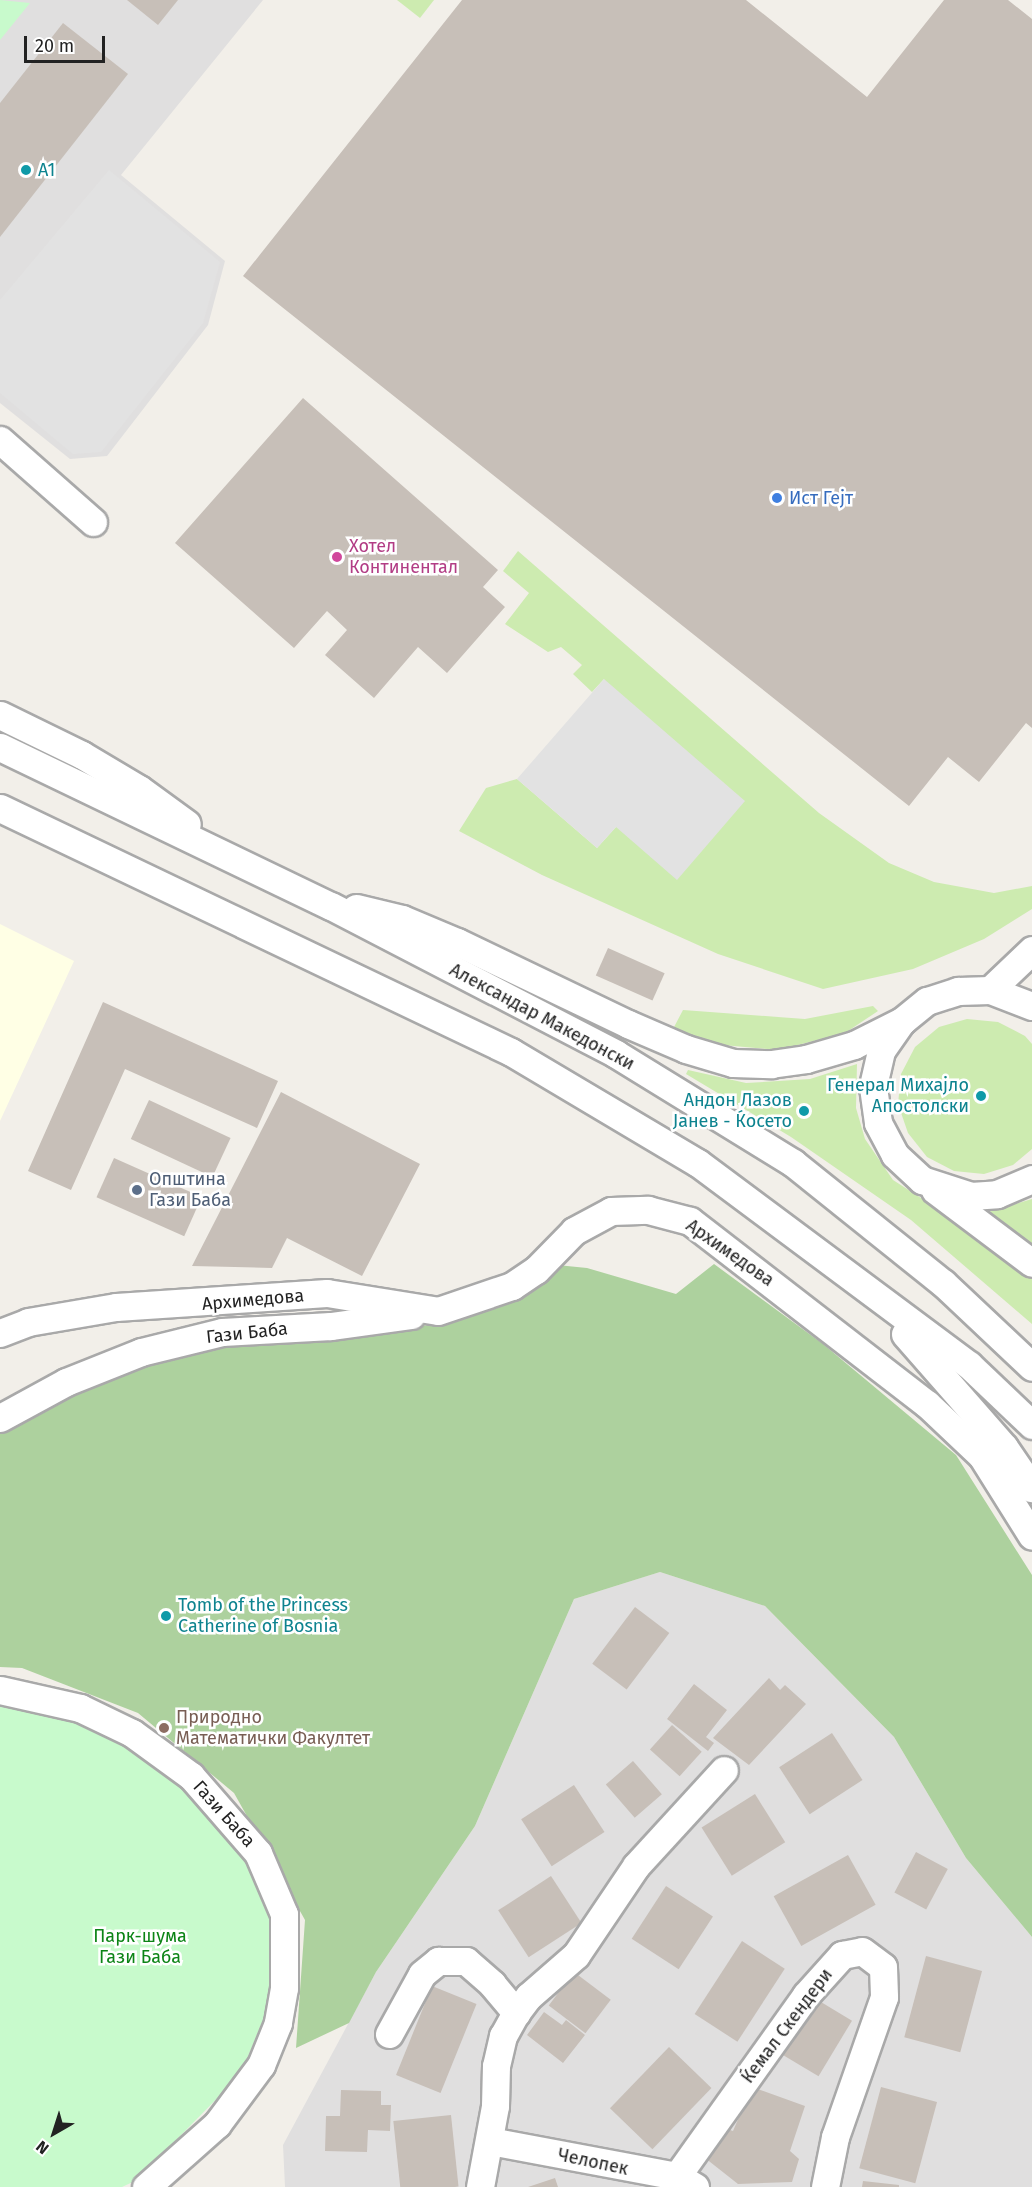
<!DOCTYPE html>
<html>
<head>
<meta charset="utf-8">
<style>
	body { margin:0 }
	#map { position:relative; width:1032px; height:2187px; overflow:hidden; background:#f2efe9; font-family:"Fira Sans",sans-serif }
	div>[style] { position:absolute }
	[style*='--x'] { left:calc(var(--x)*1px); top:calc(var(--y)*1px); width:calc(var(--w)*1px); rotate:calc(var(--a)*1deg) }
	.residential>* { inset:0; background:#e0dfdf }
	.education>* { inset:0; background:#ffffe5 }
	.grass>* { inset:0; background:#cdebb0 }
	.forest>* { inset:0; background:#add19e }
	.park>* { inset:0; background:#c8facc }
	.parking>* { inset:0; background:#e2e2e2 }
	.building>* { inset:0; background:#c7bfb8; transform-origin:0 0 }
	.roads { filter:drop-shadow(2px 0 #a9a9a9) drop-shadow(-2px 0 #a9a9a9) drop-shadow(0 2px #a9a9a9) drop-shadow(0 -2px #a9a9a9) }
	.minor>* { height:27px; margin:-13.5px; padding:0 13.5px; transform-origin:13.5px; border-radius:13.5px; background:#fff }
	.dots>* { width:16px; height:16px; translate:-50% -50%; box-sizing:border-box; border:3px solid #fff; border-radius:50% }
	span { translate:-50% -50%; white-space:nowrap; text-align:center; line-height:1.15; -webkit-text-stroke:5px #fff; paint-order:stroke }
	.culture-label { font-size:18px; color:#0d838f }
	.left { translate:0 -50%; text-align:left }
	.right { translate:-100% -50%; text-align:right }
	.shop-label { font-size:18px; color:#366cbe }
	.hotel-label { font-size:18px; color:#b23c85 }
	.street-label { font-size:18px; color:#222 }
	.service-label { font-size:18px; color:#4e5e75 }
	.education-label { font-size:18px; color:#785e54 }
	.park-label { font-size:18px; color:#0c8416 }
	.north { position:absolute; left:24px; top:2103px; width:60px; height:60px; -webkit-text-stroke:4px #fff; paint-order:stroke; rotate:219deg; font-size:16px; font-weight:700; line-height:24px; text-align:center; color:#222 }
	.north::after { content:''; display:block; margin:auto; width:21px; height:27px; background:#222; clip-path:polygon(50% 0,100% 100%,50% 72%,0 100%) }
	.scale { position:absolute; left:24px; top:36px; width:81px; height:27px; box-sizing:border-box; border:3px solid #222; border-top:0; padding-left:8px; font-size:18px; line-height:21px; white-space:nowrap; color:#222; -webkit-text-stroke:4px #fff; paint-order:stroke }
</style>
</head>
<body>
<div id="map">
	<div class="residential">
		<div style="clip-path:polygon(0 0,263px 0,121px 175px,225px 261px,208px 325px,107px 456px,70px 459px,0 403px)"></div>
		<div style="clip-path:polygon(660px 1572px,765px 1606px,894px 1737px,966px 1858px,1032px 1937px,1032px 2187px,285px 2187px,283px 2145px,376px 1972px,475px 1826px,574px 1599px)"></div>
	</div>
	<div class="education">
		<div style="clip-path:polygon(0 924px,74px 961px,0 1121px)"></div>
	</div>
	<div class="grass">
		<div style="clip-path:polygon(397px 0,434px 0,420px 18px)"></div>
		<div style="clip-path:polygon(518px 551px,819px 813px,889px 863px,934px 882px,994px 893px,1032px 886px,1032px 909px,984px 939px,913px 969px,823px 989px,718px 954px,542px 875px,459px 831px,486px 788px,517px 779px,597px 848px,616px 827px,604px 679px,592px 692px,573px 674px,582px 665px,561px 647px,548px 652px,505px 624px,529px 593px,503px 571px)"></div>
		<div style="clip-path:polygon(873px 1006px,878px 1011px,845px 1033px,778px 1050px,712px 1044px,673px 1029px,683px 1010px,805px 1019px)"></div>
		<div style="clip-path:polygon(967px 1019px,998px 1022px,1025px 1036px,1032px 1044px,1032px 1149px,1013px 1165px,984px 1174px,954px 1171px,927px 1157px,908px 1133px,898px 1104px,901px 1074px,915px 1047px,939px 1027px)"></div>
		<div style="clip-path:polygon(857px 1064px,856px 1108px,865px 1139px,893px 1180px,1032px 1269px,1032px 1324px,911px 1220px,791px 1137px,686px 1074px,688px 1070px,746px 1083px,810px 1079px)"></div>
		<div style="clip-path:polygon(1032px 1199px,1032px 1247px,990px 1218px,988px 1212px)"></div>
	</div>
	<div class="forest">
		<div style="clip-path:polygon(714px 1264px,823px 1344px,956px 1455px,1032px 1575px,1032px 1937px,966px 1858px,894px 1737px,765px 1606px,660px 1572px,574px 1599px,475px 1826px,376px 1972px,349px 2023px,296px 2048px,305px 1920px,234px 1793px,138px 1713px,22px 1668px,0 1667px,0 1428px,93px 1382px,177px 1352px,255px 1337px,430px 1325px,487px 1307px,557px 1265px,587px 1268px,676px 1294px)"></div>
	</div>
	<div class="park">
		<div style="clip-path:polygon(0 0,30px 3px,0 40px)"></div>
		<div style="clip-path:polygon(0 1691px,117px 1728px,241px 1830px,281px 1911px,278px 1983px,241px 2074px,137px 2180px,122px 2187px,0 2187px)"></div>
	</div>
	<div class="parking">
		<div style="clip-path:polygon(109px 170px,220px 262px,203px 323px,101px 452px,73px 454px,0 393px,0 300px)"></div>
		<div style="clip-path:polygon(604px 679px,745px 801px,677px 880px,616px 827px,597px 848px,517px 779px)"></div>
	</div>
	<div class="building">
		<div style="clip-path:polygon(127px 0,178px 0,158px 25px)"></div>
		<div style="clip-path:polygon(462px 0,746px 0,867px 97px,944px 0,1008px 0,1032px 19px,1032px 728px,1026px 723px,979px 782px,948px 757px,909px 806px,243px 276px)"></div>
		<div style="clip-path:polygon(63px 23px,128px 74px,0 237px,0 103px)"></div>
		<div style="clip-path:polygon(303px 398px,498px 570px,483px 587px,505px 607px,447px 673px,418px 647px,374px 698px,325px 655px,347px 630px,327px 611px,294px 648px,175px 543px)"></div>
		<div style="left:608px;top:948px;width:62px;height:30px;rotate:24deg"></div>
		<div style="clip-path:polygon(103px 1002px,278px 1081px,257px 1128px,125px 1069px,71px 1190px,28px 1171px)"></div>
		<div style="clip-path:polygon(281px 1092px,420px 1164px,362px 1276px,287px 1238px,272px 1268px,192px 1266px)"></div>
		<div style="left:149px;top:1100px;width:90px;height:43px;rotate:25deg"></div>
		<div style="left:114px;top:1158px;width:96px;height:43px;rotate:24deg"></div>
		<div style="left:635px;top:1607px;width:43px;height:71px;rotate:37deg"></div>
		<div style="clip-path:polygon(769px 1678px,780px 1690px,785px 1685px,806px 1704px,749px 1765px,713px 1738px)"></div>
		<div style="clip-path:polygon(694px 1684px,727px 1710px,706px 1737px,714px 1743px,708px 1751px,667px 1719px)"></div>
		<div style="left:672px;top:1725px;width:40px;height:33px;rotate:42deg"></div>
		<div style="left:832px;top:1733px;width:56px;height:63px;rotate:57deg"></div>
		<div style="left:633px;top:1761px;width:44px;height:36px;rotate:49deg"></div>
		<div style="left:574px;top:1785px;width:56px;height:63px;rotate:57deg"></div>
		<div style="left:755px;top:1794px;width:57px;height:63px;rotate:58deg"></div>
		<div style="left:916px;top:1852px;width:36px;height:46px;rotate:28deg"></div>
		<div style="left:848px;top:1855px;width:57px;height:85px;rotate:61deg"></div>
		<div style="left:551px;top:1876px;width:56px;height:63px;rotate:57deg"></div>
		<div style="left:666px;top:1886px;width:56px;height:63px;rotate:33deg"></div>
		<div style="left:742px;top:1941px;width:51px;height:87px;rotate:33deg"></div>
		<div style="left:926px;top:1956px;width:58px;height:84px;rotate:15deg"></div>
		<div style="left:574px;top:1972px;width:46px;height:42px;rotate:37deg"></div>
		<div style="left:432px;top:1986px;width:48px;height:96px;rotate:22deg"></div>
		<div style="left:816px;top:1999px;width:42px;height:65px;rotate:31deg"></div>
		<div style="clip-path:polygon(544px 2012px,562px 2025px,566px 2020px,585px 2035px,563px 2063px,527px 2035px)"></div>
		<div style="left:669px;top:2047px;width:59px;height:85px;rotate:44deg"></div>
		<div style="clip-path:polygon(752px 2087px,805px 2106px,790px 2151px,799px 2159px,792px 2182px,738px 2184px,700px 2154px,715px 2125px,733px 2131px)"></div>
		<div style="left:881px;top:2087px;width:58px;height:84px;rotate:15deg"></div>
		<div style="clip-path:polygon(341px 2090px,381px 2091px,381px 2105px,391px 2105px,390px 2131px,368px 2130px,367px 2152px,325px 2151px,326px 2116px,340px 2116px)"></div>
		<div style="left:451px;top:2115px;width:72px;height:58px;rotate:84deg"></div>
		<div style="clip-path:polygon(555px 2178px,558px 2187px,528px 2187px)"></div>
		<div style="clip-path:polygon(863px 2181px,899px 2185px,899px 2187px,862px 2187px)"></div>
	</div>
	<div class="roads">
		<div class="minor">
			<div style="--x:0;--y:440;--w:124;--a:41.4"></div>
			<div style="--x:0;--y:715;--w:91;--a:26"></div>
			<div style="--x:82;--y:755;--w:66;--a:30.8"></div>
			<div style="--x:139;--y:789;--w:59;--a:36.1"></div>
			<div style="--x:0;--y:747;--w:367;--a:25.7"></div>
			<div style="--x:331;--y:906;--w:321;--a:27.4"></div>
			<div style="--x:616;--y:1054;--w:208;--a:31.6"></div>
			<div style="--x:793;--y:1163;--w:192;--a:38.7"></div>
			<div style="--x:943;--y:1283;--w:122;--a:43.3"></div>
			<div style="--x:0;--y:808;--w:566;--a:25.52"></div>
			<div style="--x:511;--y:1052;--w:217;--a:30.7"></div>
			<div style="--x:698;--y:1163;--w:338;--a:36.7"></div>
			<div style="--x:969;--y:1365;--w:87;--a:43.6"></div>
			<div style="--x:356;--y:908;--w:47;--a:13.4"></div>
			<div style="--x:402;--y:919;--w:60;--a:22.7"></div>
			<div style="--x:457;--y:942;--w:190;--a:25.6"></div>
			<div style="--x:628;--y:1024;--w:63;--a:23.3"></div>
			<div style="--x:686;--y:1049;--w:49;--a:16.6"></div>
			<div style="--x:733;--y:1063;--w:38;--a:2"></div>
			<div style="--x:771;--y:1064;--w:35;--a:-8"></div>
			<div style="--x:806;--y:1059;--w:50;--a:-16.3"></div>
			<div style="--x:854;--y:1045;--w:54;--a:-26.6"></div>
			<div style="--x:902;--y:1021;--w:32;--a:-39"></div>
			<div style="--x:927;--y:1001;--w:33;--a:-18"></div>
			<div style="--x:958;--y:991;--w:32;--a:-2"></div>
			<div style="--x:990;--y:990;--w:45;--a:20.9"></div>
			<div style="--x:990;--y:990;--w:58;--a:-43.6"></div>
			<div style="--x:901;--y:1022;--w:35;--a:125"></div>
			<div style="--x:881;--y:1051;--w:37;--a:103"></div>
			<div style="--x:873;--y:1087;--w:36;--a:82"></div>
			<div style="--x:878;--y:1123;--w:36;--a:62"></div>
			<div style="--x:895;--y:1155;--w:37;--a:43"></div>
			<div style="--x:922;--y:1180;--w:52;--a:18.1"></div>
			<div style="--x:971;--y:1196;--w:26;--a:-4"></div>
			<div style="--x:997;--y:1194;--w:38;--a:-23"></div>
			<div style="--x:935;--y:1190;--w:121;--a:37"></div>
			<div style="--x:0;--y:1333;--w:30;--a:-21"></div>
			<div style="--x:28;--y:1322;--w:89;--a:-9.7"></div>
			<div style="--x:116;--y:1307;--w:211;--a:-3.8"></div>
			<div style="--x:327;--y:1293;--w:112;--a:9.2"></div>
			<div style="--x:438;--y:1311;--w:78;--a:-18.7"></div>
			<div style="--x:512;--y:1286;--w:29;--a:-34"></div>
			<div style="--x:536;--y:1270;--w:54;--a:-45.7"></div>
			<div style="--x:574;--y:1231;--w:42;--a:-28.4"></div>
			<div style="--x:611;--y:1211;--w:37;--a:-2"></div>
			<div style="--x:648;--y:1210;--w:43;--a:14.7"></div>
			<div style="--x:690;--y:1221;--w:299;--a:37.7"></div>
			<div style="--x:927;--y:1404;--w:76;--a:43.4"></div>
			<div style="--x:982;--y:1456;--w:94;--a:58"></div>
			<div style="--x:905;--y:1334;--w:150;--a:48.8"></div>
			<div style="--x:1004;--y:1447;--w:50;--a:55.7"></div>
			<div style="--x:0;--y:1418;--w:75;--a:-28.6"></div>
			<div style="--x:66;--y:1382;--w:81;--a:-21.8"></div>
			<div style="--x:141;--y:1352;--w:83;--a:-13.9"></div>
			<div style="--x:222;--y:1332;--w:109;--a:-3.2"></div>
			<div style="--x:331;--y:1326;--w:81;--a:-7.8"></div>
			<div style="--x:0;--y:1690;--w:82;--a:12.7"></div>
			<div style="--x:80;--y:1708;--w:58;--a:25.7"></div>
			<div style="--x:132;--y:1733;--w:73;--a:36.1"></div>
			<div style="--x:191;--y:1776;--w:102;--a:49"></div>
			<div style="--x:258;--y:1853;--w:66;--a:66.9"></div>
			<div style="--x:284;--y:1914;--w:74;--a:90"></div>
			<div style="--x:284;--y:1988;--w:36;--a:100"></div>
			<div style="--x:278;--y:2023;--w:45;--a:112"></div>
			<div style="--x:261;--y:2065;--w:74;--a:126.7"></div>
			<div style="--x:217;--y:2124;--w:95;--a:138.4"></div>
			<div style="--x:389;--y:2034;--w:68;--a:-61.2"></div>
			<div style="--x:422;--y:1974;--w:21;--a:-39"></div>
			<div style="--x:438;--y:1961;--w:28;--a:0"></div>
			<div style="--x:466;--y:1961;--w:35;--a:41"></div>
			<div style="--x:492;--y:1984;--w:38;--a:50"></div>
			<div style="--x:490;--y:2141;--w:190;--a:10.6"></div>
			<div style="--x:677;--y:2176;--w:21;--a:31"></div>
			<div style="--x:677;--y:2176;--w:222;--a:-54.5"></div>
			<div style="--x:806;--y:1995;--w:54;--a:-48"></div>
			<div style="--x:842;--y:1955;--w:20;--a:-11"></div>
			<div style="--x:862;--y:1951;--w:26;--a:37"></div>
			<div style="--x:883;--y:1967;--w:30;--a:88"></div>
			<div style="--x:884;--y:1997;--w:148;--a:109.3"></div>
			<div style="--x:835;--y:2137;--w:51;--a:101.3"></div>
			<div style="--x:480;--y:2187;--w:82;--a:-79.5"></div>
			<div style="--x:495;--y:2106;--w:40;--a:-88.6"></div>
			<div style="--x:496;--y:2066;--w:31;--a:-77"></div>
			<div style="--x:503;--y:2036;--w:26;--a:-61"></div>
			<div style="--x:516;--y:2013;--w:21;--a:-53"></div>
			<div style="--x:529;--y:1996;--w:62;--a:-41.1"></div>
			<div style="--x:576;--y:1955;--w:107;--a:-56"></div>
			<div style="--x:636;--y:1866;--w:130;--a:-47.5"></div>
		</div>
	</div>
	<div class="dots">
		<div style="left:26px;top:170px;background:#0f9aa8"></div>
		<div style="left:777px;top:498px;background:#3f7fe0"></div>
		<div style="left:337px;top:557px;background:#d1479c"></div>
		<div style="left:981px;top:1096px;background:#0f9aa8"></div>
		<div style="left:804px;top:1111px;background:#0f9aa8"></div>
		<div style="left:137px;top:1190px;background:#5c6f8a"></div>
		<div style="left:166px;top:1616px;background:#0f9aa8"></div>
		<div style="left:164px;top:1728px;background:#8d6e63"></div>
	</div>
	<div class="culture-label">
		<span class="left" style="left:38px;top:170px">А1</span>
		<span class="right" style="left:969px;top:1096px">Генерал Михајло<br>Апостолски</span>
		<span class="right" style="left:792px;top:1111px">Андон Лазов<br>Јанев - Ќосето</span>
		<span class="left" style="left:178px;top:1616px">Tomb of the Princess<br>Catherine of Bosnia</span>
	</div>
	<div class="shop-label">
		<span class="left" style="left:789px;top:498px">Ист Гејт</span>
	</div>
	<div class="hotel-label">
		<span class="left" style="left:349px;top:557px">Хотел<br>Континентал</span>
	</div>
	<div class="street-label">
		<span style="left:542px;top:1017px;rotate:28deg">Александар Македонски</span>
		<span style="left:730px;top:1253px;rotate:35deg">Архимедова</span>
		<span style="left:253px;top:1300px;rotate:-5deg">Архимедова</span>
		<span style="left:247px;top:1333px;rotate:-6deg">Гази Баба</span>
		<span style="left:224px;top:1814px;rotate:48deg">Гази Баба</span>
		<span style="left:787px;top:2026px;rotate:-53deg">Ќемал Скендери</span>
		<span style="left:593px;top:2162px;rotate:12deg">Челопек</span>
	</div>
	<div class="service-label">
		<span class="left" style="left:149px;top:1190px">Општина<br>Гази Баба</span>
	</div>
	<div class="education-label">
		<span class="left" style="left:176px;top:1728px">Природно<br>Математички Факултет</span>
	</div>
	<div class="park-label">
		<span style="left:140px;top:1947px">Парк-шума<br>Гази Баба</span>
	</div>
	<div class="north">N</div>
	<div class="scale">20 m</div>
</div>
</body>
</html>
